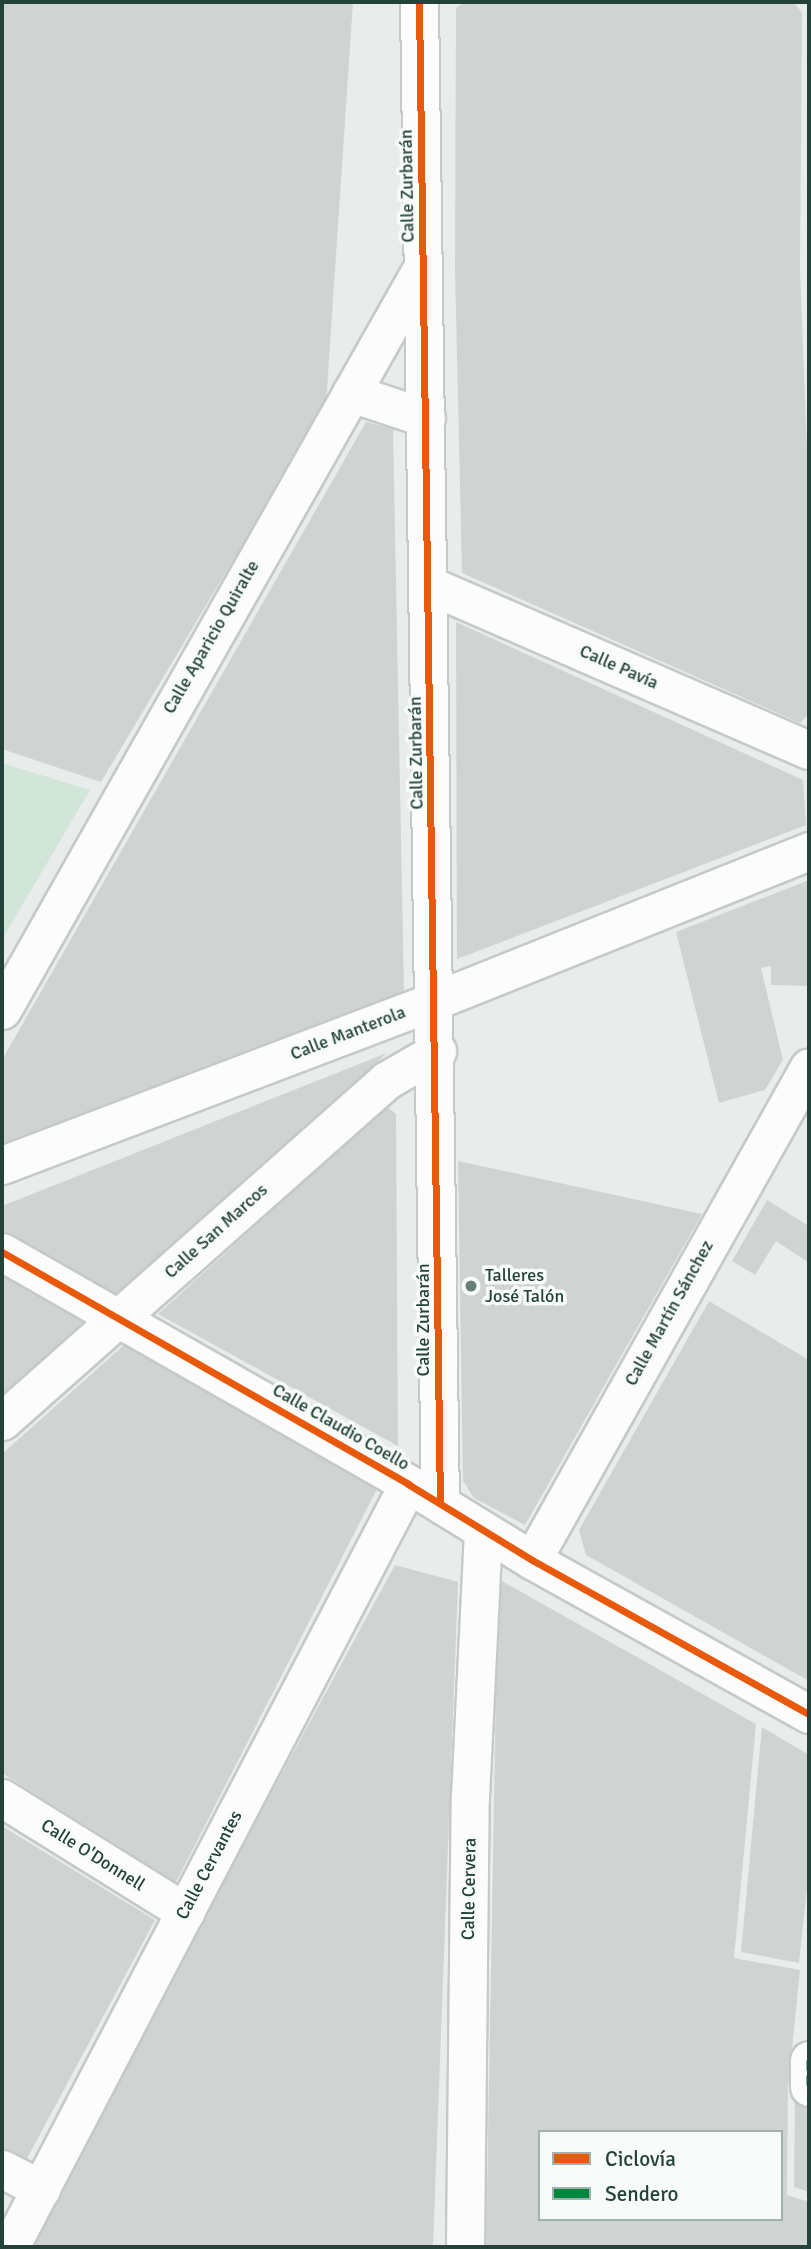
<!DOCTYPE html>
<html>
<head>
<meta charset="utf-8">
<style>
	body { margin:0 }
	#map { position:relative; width:811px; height:2249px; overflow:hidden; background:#e8edeb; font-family:Signika,sans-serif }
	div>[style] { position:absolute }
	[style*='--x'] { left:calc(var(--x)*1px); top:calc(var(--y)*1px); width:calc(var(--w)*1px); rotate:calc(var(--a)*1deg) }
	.green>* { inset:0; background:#d1e6d8 }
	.building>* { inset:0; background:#cfd4d2 }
	.roads { filter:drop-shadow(2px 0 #c5cac8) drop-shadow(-2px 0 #c5cac8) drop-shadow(0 2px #c5cac8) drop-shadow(0 -2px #c5cac8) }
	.minor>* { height:37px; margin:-18.5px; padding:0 18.5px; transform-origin:18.5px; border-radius:18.5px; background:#fcfcfc }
	.quiet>* { height:5px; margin-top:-2.5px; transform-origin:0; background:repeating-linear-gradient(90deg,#00873e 0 10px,transparent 0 15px) }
	.cycleway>* { height:7px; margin:-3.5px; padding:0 3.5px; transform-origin:3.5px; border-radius:3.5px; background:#e8590c }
	.dots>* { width:19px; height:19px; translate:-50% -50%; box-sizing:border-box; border:4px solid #f7fbf9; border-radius:50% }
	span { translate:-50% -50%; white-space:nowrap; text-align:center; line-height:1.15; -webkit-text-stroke:7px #f7fbf9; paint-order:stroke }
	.street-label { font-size:18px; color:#24423a }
	.poi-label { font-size:18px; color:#24423a }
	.left { translate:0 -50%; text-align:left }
	.frame { position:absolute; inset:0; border:4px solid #24423a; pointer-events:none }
	.legend { position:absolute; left:538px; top:2130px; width:245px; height:91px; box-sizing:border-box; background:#f7fbf9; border:2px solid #a3b1ad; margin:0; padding:9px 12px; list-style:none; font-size:21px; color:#24423a }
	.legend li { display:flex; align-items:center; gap:14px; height:35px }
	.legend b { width:35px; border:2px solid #a3b1ad }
</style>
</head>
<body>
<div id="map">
	<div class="green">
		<div style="clip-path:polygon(2px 763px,90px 790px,3px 938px,2px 938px)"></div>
	</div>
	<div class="building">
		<div style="clip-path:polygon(2px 2px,353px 2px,326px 404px,101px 782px,2px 749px)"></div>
		<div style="clip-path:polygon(465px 2px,794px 2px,802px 13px,800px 270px,809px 500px,809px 714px,800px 723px,462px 573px,455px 269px,456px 8px)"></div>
		<div style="clip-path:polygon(366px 422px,393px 429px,404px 992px,2px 1151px,2px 1060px)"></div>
		<div style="clip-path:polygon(456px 622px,803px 780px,806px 825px,457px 959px)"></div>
		<div style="clip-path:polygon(809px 880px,809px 986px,771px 985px,771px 966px,761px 968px,783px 1060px,765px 1090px,719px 1103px,676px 932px)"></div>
		<div style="clip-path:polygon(387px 1053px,119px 1297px,2px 1231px,2px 1206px)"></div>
		<div style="clip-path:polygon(387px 1107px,396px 1114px,398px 1446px,158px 1314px)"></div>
		<div style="clip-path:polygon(458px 1161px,702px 1214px,525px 1525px,474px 1498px,463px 1481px)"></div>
		<div style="clip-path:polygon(767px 1200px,809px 1226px,809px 1263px,776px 1241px,755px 1275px,732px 1261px)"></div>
		<div style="clip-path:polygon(2px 1270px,89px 1321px,2px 1398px)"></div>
		<div style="clip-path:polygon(709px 1301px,809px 1360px,809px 1681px,586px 1555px,579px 1530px)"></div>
		<div style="clip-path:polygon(124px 1345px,377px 1489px,176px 1882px,2px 1773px,2px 1454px)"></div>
		<div style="clip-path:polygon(395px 1565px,458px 1582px,433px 2247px,25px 2247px)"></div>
		<div style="clip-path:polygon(evenodd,498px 1579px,756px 1724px,734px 1958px,800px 1970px,788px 2089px,787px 2195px,809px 2202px,809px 2247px,486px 2247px,498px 1579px,540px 2132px,781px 2132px,781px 2219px,540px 2219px,540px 2132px)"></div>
		<div style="clip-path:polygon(762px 1727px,809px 1755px,809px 1870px,799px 1963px,741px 1952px)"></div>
		<div style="clip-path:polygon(2px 1826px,155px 1920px,24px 2164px,2px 2153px)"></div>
		<div style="clip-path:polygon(795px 2088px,809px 2097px,809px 2192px,794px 2187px)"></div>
	</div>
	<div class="roads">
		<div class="minor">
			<div style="--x:419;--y:2;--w:1501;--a:89.2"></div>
			<div style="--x:351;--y:393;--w:79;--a:18.4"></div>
			<div style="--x:429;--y:585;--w:414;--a:23.5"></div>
			<div style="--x:2;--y:1010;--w:853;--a:-60.49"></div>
			<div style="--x:2;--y:1165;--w:462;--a:-20.8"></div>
			<div style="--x:434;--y:1001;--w:404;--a:-21.8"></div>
			<div style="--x:2;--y:1252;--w:468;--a:29.7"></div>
			<div style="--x:408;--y:1484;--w:145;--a:31.5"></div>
			<div style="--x:532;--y:1560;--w:317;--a:29.1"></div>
			<div style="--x:2;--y:1421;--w:514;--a:-41.53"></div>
			<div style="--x:387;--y:1080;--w:58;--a:-30.1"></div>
			<div style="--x:532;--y:1560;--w:565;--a:-60.67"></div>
			<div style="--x:2;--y:1798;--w:216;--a:31.9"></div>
			<div style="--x:809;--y:2060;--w:27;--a:90"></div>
			<div style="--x:2;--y:2169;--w:44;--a:27.1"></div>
			<div style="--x:10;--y:2247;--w:861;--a:-62.45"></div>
			<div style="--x:465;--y:2247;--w:450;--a:-89.4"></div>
			<div style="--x:470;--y:1797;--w:266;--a:-87.2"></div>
		</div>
	</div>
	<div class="quiet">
		<div style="--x:809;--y:2060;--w:27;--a:90"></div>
	</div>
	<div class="cycleway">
		<div style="--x:419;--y:2;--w:1501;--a:89.2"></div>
		<div style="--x:2;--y:1252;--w:468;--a:29.7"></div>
		<div style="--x:408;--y:1484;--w:145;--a:31.5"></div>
		<div style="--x:532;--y:1560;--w:317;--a:29.1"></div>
	</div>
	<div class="dots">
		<div style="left:471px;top:1286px;background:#697e78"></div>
	</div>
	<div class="street-label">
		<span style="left:407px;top:186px;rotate:-91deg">Calle Zurbarán</span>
		<span style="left:211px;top:637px;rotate:-60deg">Calle Aparicio Quiralte</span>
		<span style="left:619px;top:667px;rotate:24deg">Calle Pavía</span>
		<span style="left:416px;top:753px;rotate:-91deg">Calle Zurbarán</span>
		<span style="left:348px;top:1033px;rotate:-21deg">Calle Manterola</span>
		<span style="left:216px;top:1231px;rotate:-42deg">Calle San Marcos</span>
		<span style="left:669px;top:1313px;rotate:-61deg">Calle Martín Sánchez</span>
		<span style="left:423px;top:1320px;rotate:-90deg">Calle Zurbarán</span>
		<span style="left:341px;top:1427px;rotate:30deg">Calle Claudio Coello</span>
		<span style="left:93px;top:1855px;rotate:32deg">Calle O'Donnell</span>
		<span style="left:209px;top:1865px;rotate:-62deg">Calle Cervantes</span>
		<span style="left:469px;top:1889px;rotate:-89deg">Calle Cervera</span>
	</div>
	<div class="poi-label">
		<span class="left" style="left:485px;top:1286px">Talleres<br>José Talón</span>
	</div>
	<div class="frame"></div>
	<ul class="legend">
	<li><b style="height:9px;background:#e8590c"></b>Ciclovía</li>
	<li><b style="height:9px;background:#00873e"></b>Sendero</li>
	</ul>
</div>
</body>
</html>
